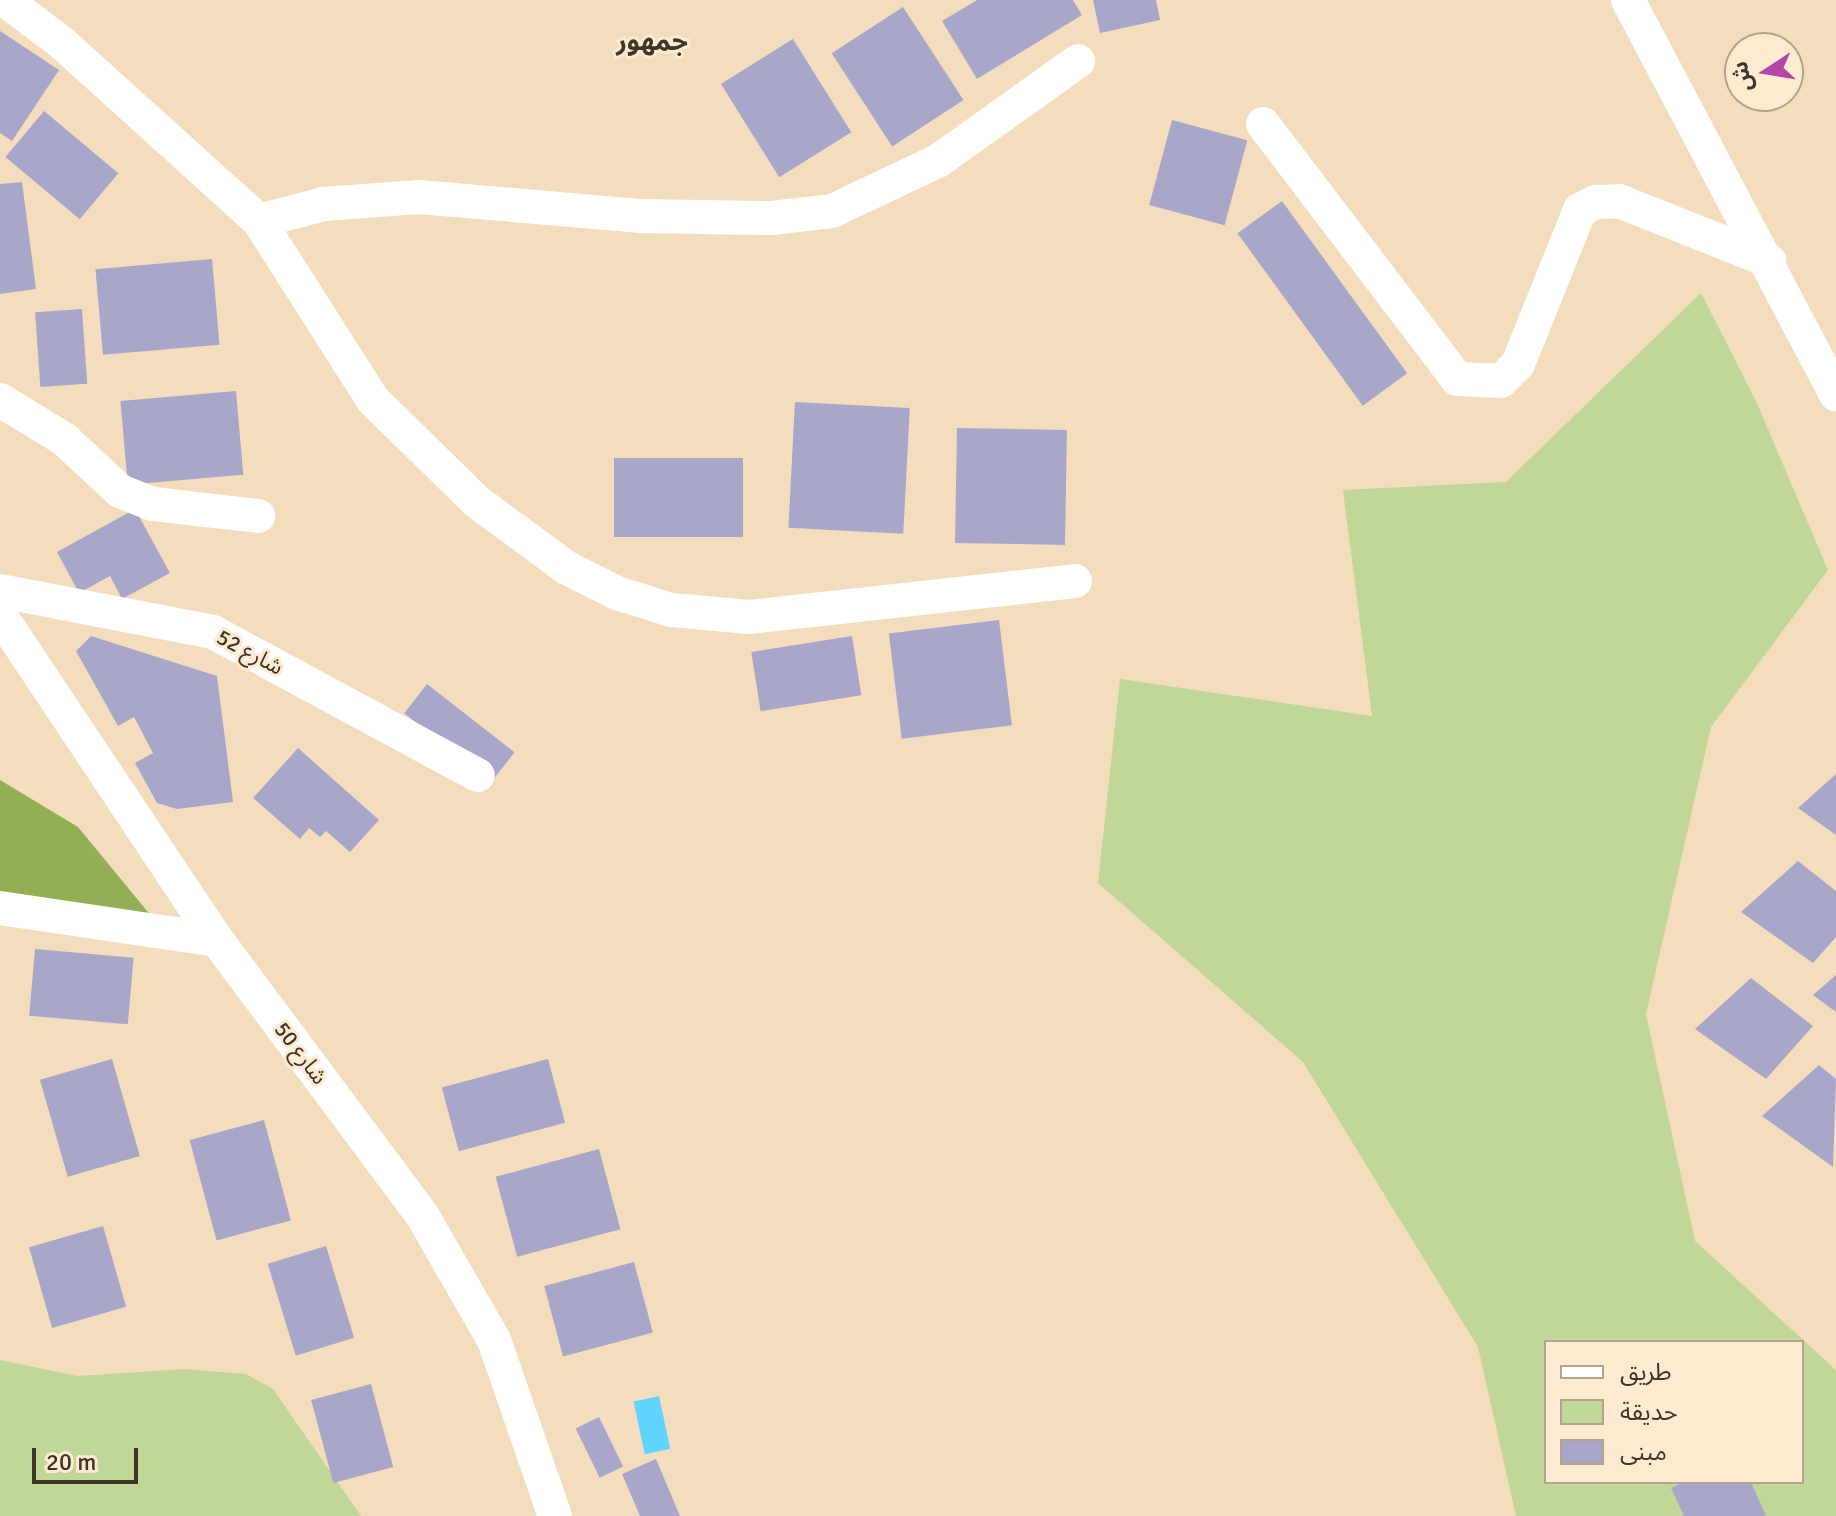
<!DOCTYPE html>
<html>
<head>
<meta charset="utf-8">
<style>
	body { margin:0 }
	#map { position:relative; width:1836px; height:1516px; overflow:hidden; background:#f4ddbd; font-family:Signika,"Noto Sans Arabic",sans-serif }
	div>[style] { position:absolute }
	[style*='--x'] { left:calc(var(--x)*1px); top:calc(var(--y)*1px); width:calc(var(--w)*1px); rotate:calc(var(--a)*1deg) }
	.green>* { inset:0; background:#c0d797 }
	.forest>* { inset:0; background:#92af56 }
	.water>* { inset:0; background:#60d3ff; transform-origin:0 0 }
	.building>* { inset:0; background:#a9a7c9; transform-origin:0 0 }
	.minor>* { height:34px; margin:-17px; padding:0 17px; transform-origin:17px; border-radius:17px; background:#fff }
	span { translate:-50% -50%; white-space:nowrap; text-align:center; line-height:1.15; -webkit-text-stroke:6px #fdebd1; paint-order:stroke }
	.street-label { font-size:22px; color:#3f362a }
	.quarter-label { font-size:26px; color:#3f362a; font-weight:700 }
	.legend { position:absolute; left:1544px; top:1340px; width:260px; height:144px; box-sizing:border-box; background:#fdebd1; border:2px solid #b1a38e; margin:0; padding:10px 14px; list-style:none; font-size:24px; color:#3f362a }
	.legend li { display:flex; align-items:center; gap:16px; height:40px }
	.legend b { width:40px; border:2px solid #b1a38e }
	.north { position:absolute; left:1724px; top:32px; width:80px; height:80px; box-sizing:border-box; background:#fdebd1; border:2px solid #b1a38e; border-radius:50%; rotate:258deg; font-size:22px; font-weight:700; line-height:32px; text-align:center; color:#3f362a }
	.north::after { content:''; display:block; margin:auto; width:28px; height:36px; background:#b446a4; clip-path:polygon(50% 0,100% 100%,50% 72%,0 100%) }
	.scale { position:absolute; left:32px; top:1448px; width:106px; height:36px; box-sizing:border-box; border:4px solid #3f362a; border-top:0; padding-left:10px; font-size:24px; line-height:28px; white-space:nowrap; color:#3f362a; -webkit-text-stroke:6px #fdebd1; paint-order:stroke }
</style>
</head>
<body>
<div id="map">
	<div class="green">
		<div style="clip-path:polygon(evenodd,1701px 293px,1756px 401px,1828px 570px,1711px 727px,1646px 1014px,1695px 1241px,1836px 1370px,1836px 1516px,1516px 1516px,1478px 1347px,1303px 1062px,1098px 883px,1120px 679px,1372px 716px,1343px 490px,1506px 482px,1701px 293px,1546px 1342px,1802px 1342px,1802px 1482px,1546px 1482px,1546px 1342px)"></div>
		<div style="clip-path:polygon(0 1360px,77px 1376px,185px 1369px,246px 1374px,273px 1389px,361px 1516px,0 1516px)"></div>
	</div>
	<div class="forest">
		<div style="clip-path:polygon(0 780px,78px 827px,161px 928px,0 914px)"></div>
	</div>
	<div class="water">
		<div style="left:659px;top:1396px;width:54px;height:26px;rotate:78deg"></div>
	</div>
	<div class="building">
		<div style="clip-path:polygon(977px 0,1073px 0,1082px 15px,977px 79px,942px 21px)"></div>
		<div style="clip-path:polygon(1093px 0,1156px 0,1160px 20px,1100px 33px)"></div>
		<div style="left:903px;top:7px;width:111px;height:85px;rotate:57deg"></div>
		<div style="clip-path:polygon(0 31px,59px 70px,12px 141px,0 133px)"></div>
		<div style="left:793px;top:39px;width:110px;height:85px;rotate:58deg"></div>
		<div style="left:44px;top:111px;width:97px;height:60px;rotate:40deg"></div>
		<div style="left:1172px;top:120px;width:78px;height:88px;rotate:15deg"></div>
		<div style="clip-path:polygon(22px 182px,36px 289px,0 294px,0 184px)"></div>
		<div style="left:1282px;top:201px;width:213px;height:55px;rotate:54deg"></div>
		<div style="left:212px;top:259px;width:86px;height:117px;rotate:85deg"></div>
		<div style="left:82px;top:309px;width:75px;height:47px;rotate:86deg"></div>
		<div style="left:236px;top:391px;width:84px;height:116px;rotate:85deg"></div>
		<div style="left:795px;top:402px;width:115px;height:126px;rotate:3deg"></div>
		<div style="left:957px;top:428px;width:110px;height:115px;rotate:1deg"></div>
		<div style="left:614px;top:458px;width:129px;height:79px"></div>
		<div style="clip-path:polygon(135px 509px,170px 573px,122px 599px,110px 576px,79px 593px,57px 552px)"></div>
		<div style="left:999px;top:620px;width:106px;height:111px;rotate:83deg"></div>
		<div style="clip-path:polygon(91px 636px,217px 676px,233px 802px,177px 809px,157px 803px,135px 763px,153px 753px,134px 717px,118px 726px,76px 651px)"></div>
		<div style="left:852px;top:636px;width:60px;height:102px;rotate:81deg"></div>
		<div style="left:427px;top:684px;width:111px;height:37px;rotate:38deg"></div>
		<div style="clip-path:polygon(298px 748px,379px 820px,350px 852px,326px 831px,320px 837px,309px 828px,300px 839px,253px 798px)"></div>
		<div style="clip-path:polygon(1836px 774px,1836px 835px,1798px 808px)"></div>
		<div style="clip-path:polygon(1798px 861px,1836px 891px,1836px 937px,1813px 963px,1741px 912px)"></div>
		<div style="left:35px;top:949px;width:99px;height:67px;rotate:5deg"></div>
		<div style="clip-path:polygon(1836px 975px,1836px 1012px,1813px 995px)"></div>
		<div style="clip-path:polygon(1751px 978px,1813px 1026px,1766px 1079px,1695px 1029px)"></div>
		<div style="left:112px;top:1059px;width:101px;height:75px;rotate:74deg"></div>
		<div style="left:548px;top:1059px;width:66px;height:110px;rotate:75deg"></div>
		<div style="clip-path:polygon(1819px 1065px,1836px 1079px,1833px 1167px,1762px 1116px)"></div>
		<div style="left:264px;top:1120px;width:104px;height:77px;rotate:75deg"></div>
		<div style="left:599px;top:1149px;width:83px;height:107px;rotate:75deg"></div>
		<div style="left:103px;top:1226px;width:84px;height:77px;rotate:74deg"></div>
		<div style="left:326px;top:1246px;width:96px;height:61px;rotate:73deg"></div>
		<div style="left:634px;top:1262px;width:73px;height:93px;rotate:75deg"></div>
		<div style="left:371px;top:1384px;width:86px;height:62px;rotate:75deg"></div>
		<div style="left:599px;top:1417px;width:55px;height:26px;rotate:64deg"></div>
		<div style="clip-path:polygon(656px 1459px,680px 1516px,640px 1516px,622px 1474px)"></div>
		<div style="clip-path:polygon(1684px 1482px,1751px 1482px,1766px 1516px,1684px 1516px,1671px 1488px)"></div>
	</div>
	<div class="minor">
		<div style="--x:5;--y:0;--w:71;--a:37"></div>
		<div style="--x:62;--y:43;--w:266;--a:42.1"></div>
		<div style="--x:259;--y:221;--w:212;--a:57.5"></div>
		<div style="--x:373;--y:400;--w:144;--a:44.4"></div>
		<div style="--x:476;--y:501;--w:113;--a:36.4"></div>
		<div style="--x:567;--y:568;--w:56;--a:26.6"></div>
		<div style="--x:617;--y:593;--w:57;--a:17.5"></div>
		<div style="--x:671;--y:610;--w:79;--a:5.1"></div>
		<div style="--x:750;--y:617;--w:327;--a:-6.3"></div>
		<div style="--x:1628;--y:0;--w:446;--a:62.2"></div>
		<div style="--x:1263;--y:124;--w:320;--a:52.7"></div>
		<div style="--x:1457;--y:379;--w:44;--a:2.6"></div>
		<div style="--x:1501;--y:381;--w:24;--a:-45"></div>
		<div style="--x:1518;--y:364;--w:166;--a:-68.1"></div>
		<div style="--x:1580;--y:210;--w:18;--a:-27"></div>
		<div style="--x:1596;--y:202;--w:23;--a:-2"></div>
		<div style="--x:1619;--y:201;--w:162;--a:21.7"></div>
		<div style="--x:259;--y:221;--w:67;--a:-14.7"></div>
		<div style="--x:324;--y:204;--w:95;--a:-4.2"></div>
		<div style="--x:419;--y:197;--w:221;--a:4.9"></div>
		<div style="--x:639;--y:216;--w:132;--a:0.9"></div>
		<div style="--x:771;--y:218;--w:61;--a:-6.5"></div>
		<div style="--x:832;--y:211;--w:117;--a:-25.3"></div>
		<div style="--x:938;--y:161;--w:172;--a:-35.5"></div>
		<div style="--x:0;--y:400;--w:75;--a:31.4"></div>
		<div style="--x:64;--y:439;--w:76;--a:42.9"></div>
		<div style="--x:120;--y:491;--w:35;--a:22"></div>
		<div style="--x:153;--y:504;--w:106;--a:6.5"></div>
		<div style="--x:0;--y:591;--w:217;--a:10.9"></div>
		<div style="--x:213;--y:632;--w:301;--a:28.4"></div>
		<div style="--x:0;--y:615;--w:391;--a:56.3"></div>
		<div style="--x:217;--y:940;--w:343;--a:53.3"></div>
		<div style="--x:422;--y:1215;--w:144;--a:60.1"></div>
		<div style="--x:494;--y:1340;--w:186;--a:70.9"></div>
		<div style="--x:0;--y:908;--w:219;--a:8.4"></div>
	</div>
	<div class="street-label">
		<span style="left:250px;top:652px;rotate:28deg">شارع 52</span>
		<span style="left:301px;top:1053px;rotate:53deg">شارع 50</span>
	</div>
	<div class="quarter-label">
		<span style="left:652px;top:43px">جمهور</span>
	</div>
	<ul class="legend">
	<li><b style="height:10px;background:#fff"></b>طريق</li>
	<li><b style="height:22px;background:#c0d797"></b>حديقة</li>
	<li><b style="height:22px;background:#a9a7c9"></b>مبنى</li>
	</ul>
	<div class="north">ش</div>
	<div class="scale">20 m</div>
</div>
</body>
</html>
